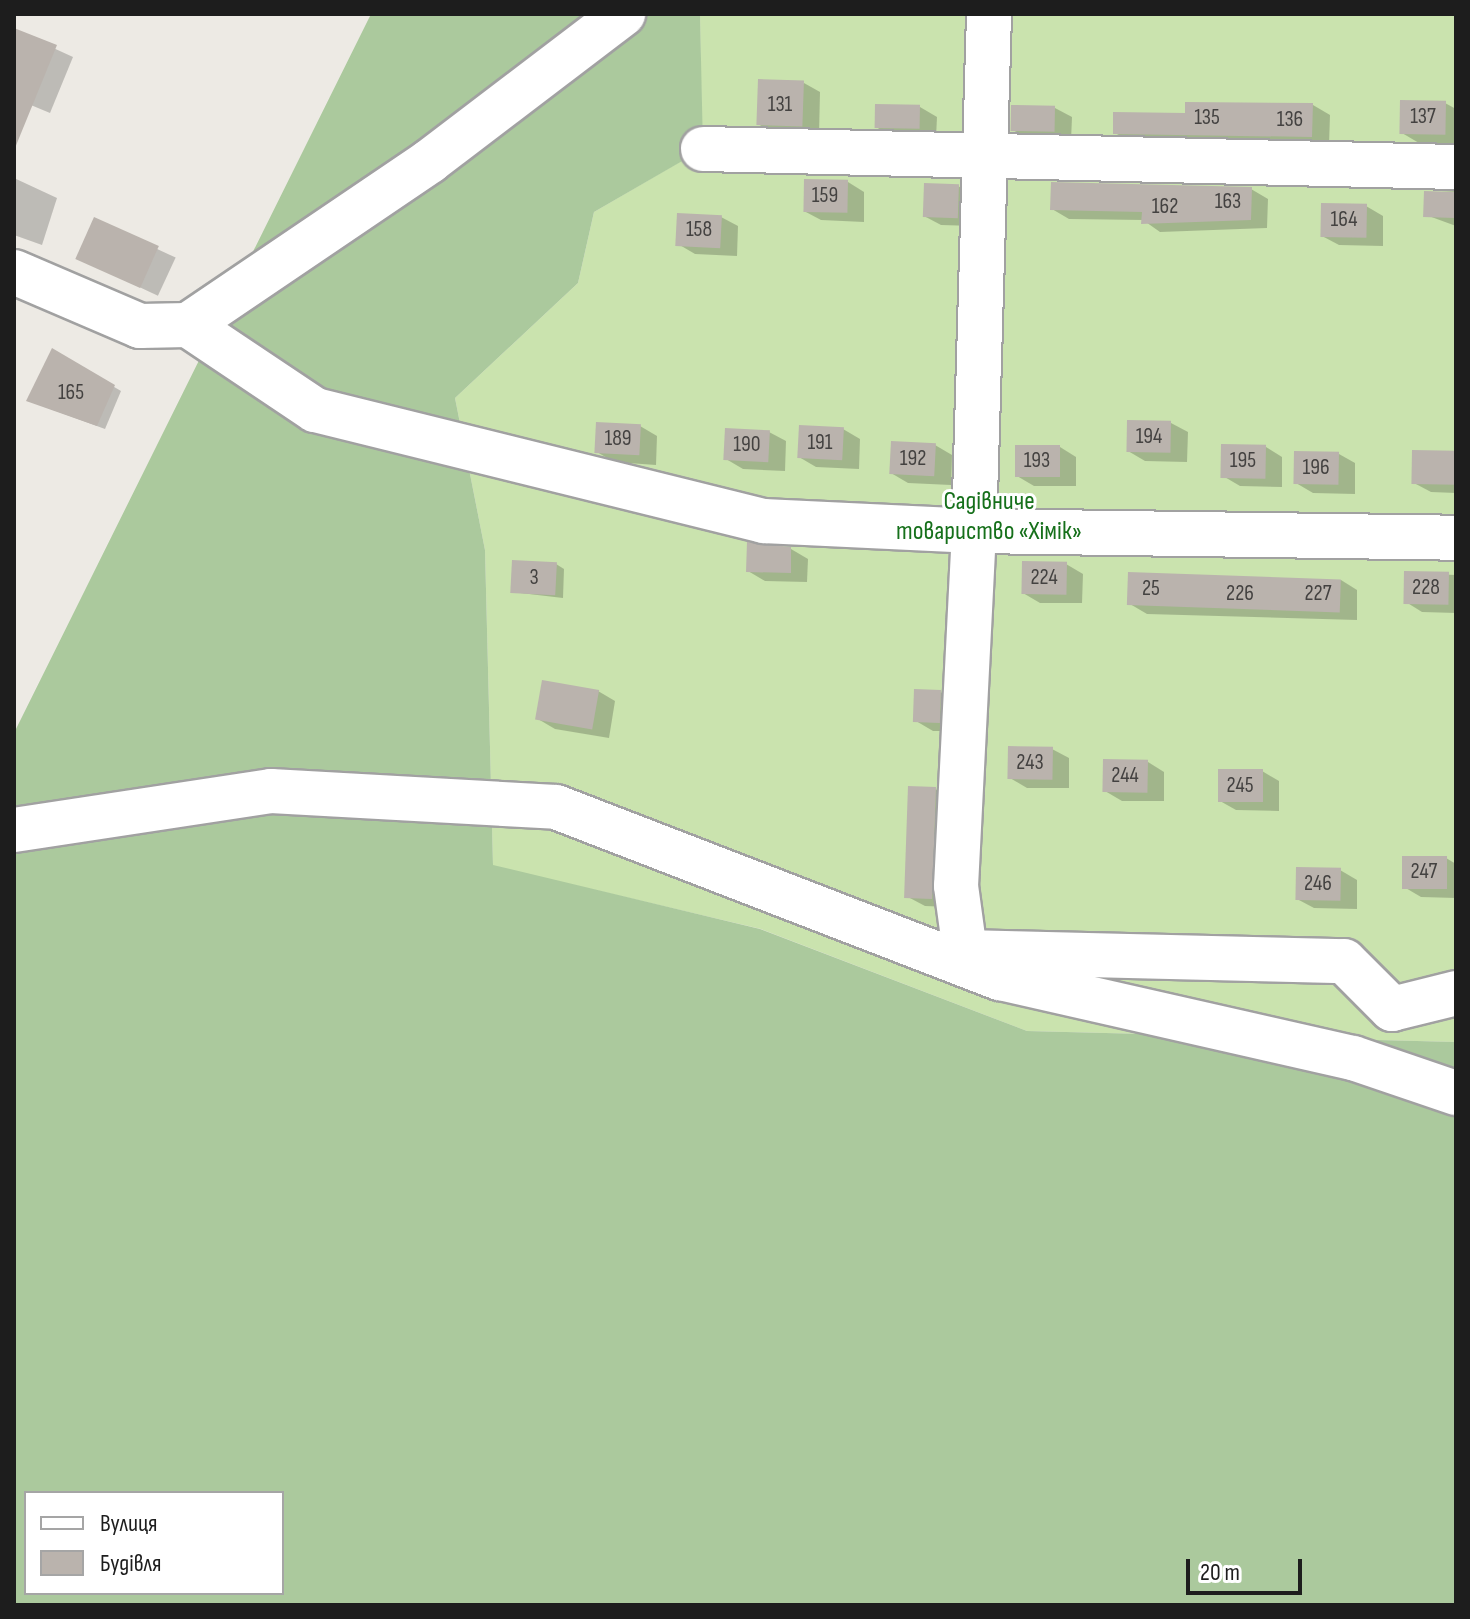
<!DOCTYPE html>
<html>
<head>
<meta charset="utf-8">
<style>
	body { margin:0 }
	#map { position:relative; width:1470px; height:1619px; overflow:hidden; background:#edeae4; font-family:"Sofia Sans Condensed",sans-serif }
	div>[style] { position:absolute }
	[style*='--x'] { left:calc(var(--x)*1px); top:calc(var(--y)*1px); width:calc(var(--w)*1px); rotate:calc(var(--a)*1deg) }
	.grass>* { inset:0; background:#cae3ae }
	.forest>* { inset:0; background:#abc99d }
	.shadow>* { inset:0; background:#0003; transform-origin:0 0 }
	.building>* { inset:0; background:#bab3ad; transform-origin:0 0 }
	.roads { filter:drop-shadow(2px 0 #a1a1a1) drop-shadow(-2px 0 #a1a1a1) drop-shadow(0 2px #a1a1a1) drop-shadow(0 -2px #a1a1a1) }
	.minor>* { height:44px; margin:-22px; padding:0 22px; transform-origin:22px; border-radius:22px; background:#fff }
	span { translate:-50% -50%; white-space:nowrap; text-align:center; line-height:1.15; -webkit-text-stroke:6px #fff; paint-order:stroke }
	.number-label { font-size:22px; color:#444241 }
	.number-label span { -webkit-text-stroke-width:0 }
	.park-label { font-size:26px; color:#16701b }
	.frame { position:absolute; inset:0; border:16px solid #1d1d1d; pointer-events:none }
	.legend { position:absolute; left:24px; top:1491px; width:260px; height:104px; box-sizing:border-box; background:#fff; border:2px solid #a5a5a5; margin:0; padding:10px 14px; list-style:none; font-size:24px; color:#1d1d1d }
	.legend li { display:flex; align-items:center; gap:16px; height:40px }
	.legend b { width:40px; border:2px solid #a5a5a5 }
	.scale { position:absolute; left:1186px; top:1559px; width:116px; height:36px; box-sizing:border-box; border:4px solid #1d1d1d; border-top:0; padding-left:10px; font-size:24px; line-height:28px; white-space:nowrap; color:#1d1d1d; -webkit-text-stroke:6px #fff; paint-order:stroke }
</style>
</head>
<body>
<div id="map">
	<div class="grass">
		<div style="clip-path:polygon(700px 14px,1456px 14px,1456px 1042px,1027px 1031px,761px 929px,493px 866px,485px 550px,455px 398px,578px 283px,594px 212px,702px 149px)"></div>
	</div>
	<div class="forest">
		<div style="clip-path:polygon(evenodd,371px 14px,700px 14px,703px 149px,594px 212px,578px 283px,455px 398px,485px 550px,493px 865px,760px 929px,1027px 1031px,1456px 1042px,1456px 1605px,14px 1605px,14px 733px,371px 14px,26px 1493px,282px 1493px,282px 1593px,26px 1593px,26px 1493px)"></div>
	</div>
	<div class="shadow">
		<div style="clip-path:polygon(14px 30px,73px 57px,50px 113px,14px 98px)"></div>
		<div style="clip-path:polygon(804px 83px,820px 92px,819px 135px,775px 134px,758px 124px)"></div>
		<div style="clip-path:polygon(1445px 103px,1456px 109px,1456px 143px,1419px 143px,1402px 133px)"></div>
		<div style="clip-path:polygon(1313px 105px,1330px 115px,1329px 145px,1132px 142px,1115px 133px,1187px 115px)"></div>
		<div style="clip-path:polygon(920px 107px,937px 117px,936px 138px,893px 137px,876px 127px)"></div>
		<div style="clip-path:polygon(1055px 108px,1072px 117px,1071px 141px,1030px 140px,1013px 130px)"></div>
		<div style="clip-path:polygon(14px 178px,57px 198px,42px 245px,14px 235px)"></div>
		<div style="clip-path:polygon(848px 182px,864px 192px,864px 222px,821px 220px,804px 211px)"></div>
		<div style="clip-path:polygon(958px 186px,975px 196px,974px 226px,941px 225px,924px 216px)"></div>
		<div style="clip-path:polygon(1251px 189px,1268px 199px,1267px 228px,1160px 232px,1143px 220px,1069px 219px,1052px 209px)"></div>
		<div style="clip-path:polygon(1456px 191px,1456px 226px,1426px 215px,1426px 193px)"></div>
		<div style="clip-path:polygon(1366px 206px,1383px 216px,1383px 246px,1339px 245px,1322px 236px)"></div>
		<div style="clip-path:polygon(721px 217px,738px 226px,737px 256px,695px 254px,678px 244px)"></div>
		<div style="left:95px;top:220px;width:89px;height:42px;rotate:25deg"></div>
		<div style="clip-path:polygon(53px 351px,121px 391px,105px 429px,37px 404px)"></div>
		<div style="clip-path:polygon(1171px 423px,1188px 432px,1187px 462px,1145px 461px,1128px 451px)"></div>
		<div style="clip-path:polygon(640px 426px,657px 436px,656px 465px,614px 462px,597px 452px)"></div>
		<div style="clip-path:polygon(843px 429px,860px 439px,859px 469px,816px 467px,799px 457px)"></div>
		<div style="clip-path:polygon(769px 432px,786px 441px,785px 471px,743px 469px,726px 459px)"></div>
		<div style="clip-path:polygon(935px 445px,952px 455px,951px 485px,908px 483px,891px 473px)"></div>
		<div style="clip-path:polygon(1060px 447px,1076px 457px,1076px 486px,1034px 486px,1017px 476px)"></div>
		<div style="clip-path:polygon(1266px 447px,1282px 457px,1282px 487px,1240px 486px,1223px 476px)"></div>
		<div style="clip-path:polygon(1339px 454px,1355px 463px,1355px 494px,1313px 493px,1296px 483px)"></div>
		<div style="clip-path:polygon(1456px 454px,1456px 493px,1431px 492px,1414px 483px)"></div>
		<div style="clip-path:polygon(791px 549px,808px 559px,807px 582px,765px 581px,748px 571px)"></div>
		<div style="clip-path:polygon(556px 564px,564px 569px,563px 598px,512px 592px)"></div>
		<div style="clip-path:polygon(1066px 564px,1083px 574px,1082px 603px,1040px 603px,1023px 593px)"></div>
		<div style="clip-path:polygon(1406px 573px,1456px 575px,1456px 613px,1422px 612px,1406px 602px)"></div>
		<div style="clip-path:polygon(1341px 580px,1357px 590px,1357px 620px,1147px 614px,1130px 604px)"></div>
		<div style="clip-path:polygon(598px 691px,615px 701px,609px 738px,555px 729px,538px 719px)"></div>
		<div style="clip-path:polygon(940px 692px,957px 701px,956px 731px,933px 731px,916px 721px)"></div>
		<div style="clip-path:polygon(1052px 749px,1069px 758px,1069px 788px,1027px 788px,1010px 778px)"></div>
		<div style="clip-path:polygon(1148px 762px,1164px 772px,1164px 801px,1122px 801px,1105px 791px)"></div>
		<div style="clip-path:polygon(1262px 771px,1279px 781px,1279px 811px,1236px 810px,1220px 801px)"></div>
		<div style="clip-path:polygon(935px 789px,952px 798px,949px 907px,925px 906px,908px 897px)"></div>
		<div style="clip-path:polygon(1446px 858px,1456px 864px,1456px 898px,1421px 897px,1404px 887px)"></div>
		<div style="clip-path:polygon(1340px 870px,1357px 880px,1357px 909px,1314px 908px,1297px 899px)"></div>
	</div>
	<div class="building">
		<div style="clip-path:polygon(14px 28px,57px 45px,15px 148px,14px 148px)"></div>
		<div style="left:758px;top:79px;width:46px;height:46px;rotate:2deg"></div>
		<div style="left:1400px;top:100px;width:46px;height:34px;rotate:1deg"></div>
		<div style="clip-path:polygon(1185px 102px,1313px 103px,1312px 137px,1113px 134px,1113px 112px,1185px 113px)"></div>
		<div style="left:875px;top:104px;width:45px;height:24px;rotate:1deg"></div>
		<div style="left:1011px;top:105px;width:44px;height:26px;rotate:1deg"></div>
		<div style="left:804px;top:179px;width:44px;height:33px;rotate:1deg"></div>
		<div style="clip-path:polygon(1051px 182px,1252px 187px,1251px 220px,1141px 224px,1142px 212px,1050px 210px)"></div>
		<div style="left:924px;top:183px;width:35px;height:34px;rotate:2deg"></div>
		<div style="left:1424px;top:191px;width:32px;height:26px;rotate:2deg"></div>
		<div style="left:1321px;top:203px;width:46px;height:34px;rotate:1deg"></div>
		<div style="left:677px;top:213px;width:45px;height:33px;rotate:3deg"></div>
		<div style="left:94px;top:217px;width:71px;height:46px;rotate:24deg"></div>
		<div style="clip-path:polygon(52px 348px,115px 385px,97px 426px,26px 401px)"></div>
		<div style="left:1127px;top:420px;width:44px;height:32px;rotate:1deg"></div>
		<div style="left:596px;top:422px;width:45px;height:31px;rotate:3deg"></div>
		<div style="left:799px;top:425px;width:45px;height:33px;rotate:3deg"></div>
		<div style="left:725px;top:428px;width:45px;height:32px;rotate:3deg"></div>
		<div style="left:891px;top:441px;width:45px;height:33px;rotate:3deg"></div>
		<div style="left:1221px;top:444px;width:45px;height:34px;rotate:1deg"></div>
		<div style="left:1015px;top:445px;width:45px;height:32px"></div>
		<div style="left:1412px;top:450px;width:44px;height:34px;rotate:1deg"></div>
		<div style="left:1294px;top:451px;width:45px;height:33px;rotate:1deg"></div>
		<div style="clip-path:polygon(747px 542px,791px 547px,791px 573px,746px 572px)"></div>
		<div style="left:512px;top:560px;width:45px;height:33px;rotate:3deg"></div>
		<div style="left:1022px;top:561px;width:45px;height:33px;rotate:1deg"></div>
		<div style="left:1404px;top:571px;width:45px;height:33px;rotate:1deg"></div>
		<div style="left:1128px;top:572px;width:213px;height:33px;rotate:2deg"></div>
		<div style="left:542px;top:680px;width:58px;height:40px;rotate:10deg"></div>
		<div style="left:914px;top:689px;width:27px;height:33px;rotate:2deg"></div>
		<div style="left:1008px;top:746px;width:45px;height:33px;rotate:1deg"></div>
		<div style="left:1103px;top:759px;width:45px;height:33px;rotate:1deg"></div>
		<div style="left:1218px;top:769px;width:45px;height:33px"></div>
		<div style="left:908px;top:786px;width:28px;height:112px;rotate:2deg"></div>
		<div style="left:1402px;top:856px;width:45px;height:33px"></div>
		<div style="left:1296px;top:867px;width:45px;height:33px;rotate:1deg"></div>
	</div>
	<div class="roads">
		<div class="minor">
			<div style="--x:989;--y:14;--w:517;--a:91.66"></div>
			<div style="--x:974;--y:531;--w:482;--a:0.8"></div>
			<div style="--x:703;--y:149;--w:753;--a:1.37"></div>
			<div style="--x:14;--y:272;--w:137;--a:23.2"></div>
			<div style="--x:140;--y:326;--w:48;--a:-1.2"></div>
			<div style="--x:188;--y:325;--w:153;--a:33.8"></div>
			<div style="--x:315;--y:410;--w:463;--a:13.9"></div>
			<div style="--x:764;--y:521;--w:210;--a:2.7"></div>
			<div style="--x:974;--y:531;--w:355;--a:92.9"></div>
			<div style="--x:956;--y:886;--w:67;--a:82.2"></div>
			<div style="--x:965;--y:952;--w:379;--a:1.4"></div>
			<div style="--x:1344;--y:961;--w:68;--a:45"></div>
			<div style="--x:1392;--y:1009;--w:66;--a:-14"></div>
			<div style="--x:188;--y:325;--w:292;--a:-34.1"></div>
			<div style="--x:430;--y:161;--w:243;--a:-37.3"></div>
			<div style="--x:14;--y:830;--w:260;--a:-8.6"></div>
			<div style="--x:271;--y:791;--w:285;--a:3.2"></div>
			<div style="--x:556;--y:807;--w:476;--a:21.1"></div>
			<div style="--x:1000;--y:978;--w:362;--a:12.8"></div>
			<div style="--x:1353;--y:1058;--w:109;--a:18.8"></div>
		</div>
	</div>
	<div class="number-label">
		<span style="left:780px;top:105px">131</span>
		<span style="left:1423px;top:117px">137</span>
		<span style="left:1207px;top:118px">135</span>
		<span style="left:1290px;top:120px">136</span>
		<span style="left:825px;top:196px">159</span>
		<span style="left:1228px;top:202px">163</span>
		<span style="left:1165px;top:207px">162</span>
		<span style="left:1344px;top:220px">164</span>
		<span style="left:699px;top:230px">158</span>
		<span style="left:71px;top:393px">165</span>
		<span style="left:1149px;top:437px">194</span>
		<span style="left:618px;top:439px">189</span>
		<span style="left:820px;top:443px">191</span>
		<span style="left:747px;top:445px">190</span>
		<span style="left:913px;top:459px">192</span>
		<span style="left:1037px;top:461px">193</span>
		<span style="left:1243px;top:461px">195</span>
		<span style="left:1316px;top:468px">196</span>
		<span style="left:534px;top:578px">3</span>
		<span style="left:1044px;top:578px">224</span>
		<span style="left:1426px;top:588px">228</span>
		<span style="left:1151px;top:589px">25</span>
		<span style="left:1240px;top:594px">226</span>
		<span style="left:1318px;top:594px">227</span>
		<span style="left:1030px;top:763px">243</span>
		<span style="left:1125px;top:776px">244</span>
		<span style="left:1240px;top:786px">245</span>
		<span style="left:1424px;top:872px">247</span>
		<span style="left:1318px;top:884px">246</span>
	</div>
	<div class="park-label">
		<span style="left:989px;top:517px">Садівниче<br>товариство «Хімік»</span>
	</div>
	<div class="frame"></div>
	<ul class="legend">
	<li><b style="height:10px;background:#fff"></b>Вулиця</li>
	<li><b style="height:22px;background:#bab3ad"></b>Будівля</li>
	</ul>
	<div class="scale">20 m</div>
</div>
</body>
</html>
